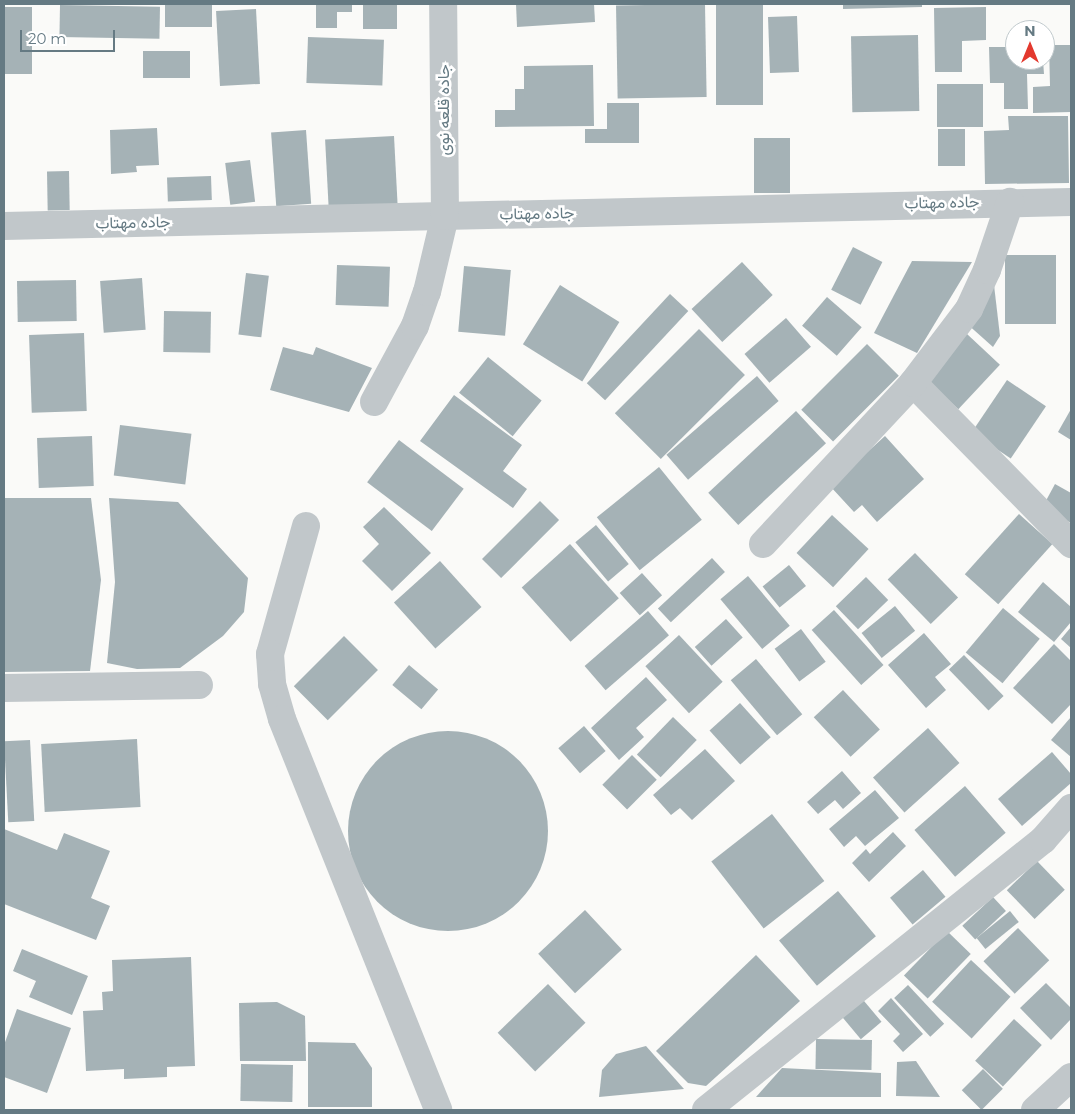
<!DOCTYPE html>
<html>
<head>
<meta charset="utf-8">
<style>
	body { margin:0 }
	#map { position:relative; width:1075px; height:1114px; overflow:hidden; background:#fafaf8; font-family:Montserrat,Vazirmatn,sans-serif }
	div>[style] { position:absolute }
	[style*='--x'] { left:calc(var(--x)*1px); top:calc(var(--y)*1px); width:calc(var(--w)*1px); rotate:calc(var(--a)*1deg) }
	.building>* { inset:0; background:#a5b2b6; transform-origin:0 0 }
	.round { border-radius:50% }
	.minor>* { height:28px; margin:-14px; padding:0 14px; transform-origin:14px; border-radius:14px; background:#c1c7ca }
	.tertiary>* { height:28px; margin:-14px; padding:0 14px; transform-origin:14px; border-radius:14px; background:#c1c7ca }
	span { translate:-50% -50%; white-space:nowrap; text-align:center; line-height:1.15; -webkit-text-stroke:5px #fff; paint-order:stroke }
	.street-label { font-size:16px; color:#657a83 }
	.frame { position:absolute; inset:0; border:5px solid #657a83; pointer-events:none }
	.north { position:absolute; left:1005px; top:20px; width:50px; height:50px; box-sizing:border-box; background:#fff; border:1px solid #c1cacd; border-radius:50%; rotate:0deg; font-size:14px; font-weight:700; line-height:20px; text-align:center; color:#657a83 }
	.north::after { content:''; display:block; margin:auto; width:18px; height:22px; background:#e3392e; clip-path:polygon(50% 0,100% 100%,50% 72%,0 100%) }
	.scale { position:absolute; left:20px; top:30px; width:95px; height:22px; box-sizing:border-box; border:2px solid #657a83; border-top:0; padding-left:6px; font-size:15px; line-height:18px; white-space:nowrap; color:#657a83; -webkit-text-stroke:4px #fff; paint-order:stroke }
</style>
</head>
<body>
<div id="map">
	<div class="building">
		<div style="left:165px;top:4px;width:47px;height:23px"></div>
		<div style="clip-path:polygon(316px 4px,352px 4px,352px 12px,337px 12px,337px 28px,316px 28px)"></div>
		<div style="left:363px;top:4px;width:34px;height:25px"></div>
		<div style="clip-path:polygon(516px 4px,594px 4px,595px 22px,517px 27px)"></div>
		<div style="left:705px;top:4px;width:93px;height:89px;rotate:89deg"></div>
		<div style="left:716px;top:4px;width:47px;height:101px"></div>
		<div style="clip-path:polygon(843px 4px,922px 4px,922px 7px,843px 9px)"></div>
		<div style="left:60px;top:5px;width:100px;height:32px;rotate:1deg"></div>
		<div style="left:4px;top:7px;width:28px;height:67px"></div>
		<div style="clip-path:polygon(986px 7px,986px 40px,962px 41px,962px 72px,935px 72px,934px 8px)"></div>
		<div style="left:256px;top:9px;width:75px;height:40px;rotate:87deg"></div>
		<div style="left:797px;top:16px;width:56px;height:29px;rotate:88deg"></div>
		<div style="left:918px;top:35px;width:76px;height:67px;rotate:89deg"></div>
		<div style="left:308px;top:37px;width:76px;height:46px;rotate:2deg"></div>
		<div style="clip-path:polygon(1049px 45px,1071px 45px,1071px 112px,1033px 113px,1033px 87px,1050px 86px)"></div>
		<div style="clip-path:polygon(989px 47px,1015px 47px,1015px 60px,1043px 60px,1044px 74px,1027px 74px,1028px 109px,1004px 109px,1004px 83px,990px 83px)"></div>
		<div style="left:143px;top:51px;width:47px;height:27px"></div>
		<div style="clip-path:polygon(593px 65px,594px 126px,495px 127px,495px 110px,515px 110px,515px 89px,524px 89px,524px 66px)"></div>
		<div style="left:937px;top:84px;width:46px;height:43px"></div>
		<div style="clip-path:polygon(607px 103px,639px 103px,639px 143px,585px 143px,585px 129px,607px 129px)"></div>
		<div style="clip-path:polygon(1008px 116px,1068px 116px,1069px 183px,985px 184px,984px 131px,1009px 130px)"></div>
		<div style="clip-path:polygon(157px 128px,159px 165px,136px 166px,137px 172px,111px 174px,110px 130px)"></div>
		<div style="left:938px;top:129px;width:27px;height:37px"></div>
		<div style="left:306px;top:130px;width:74px;height:35px;rotate:86deg"></div>
		<div style="left:394px;top:136px;width:69px;height:69px;rotate:87deg"></div>
		<div style="left:754px;top:138px;width:36px;height:55px"></div>
		<div style="left:250px;top:160px;width:42px;height:25px;rotate:83deg"></div>
		<div style="left:69px;top:171px;width:39px;height:22px;rotate:89deg"></div>
		<div style="left:211px;top:176px;width:24px;height:44px;rotate:88deg"></div>
		<div style="left:853px;top:247px;width:33px;height:48px;rotate:27deg"></div>
		<div style="left:1005px;top:255px;width:51px;height:69px"></div>
		<div style="clip-path:polygon(912px 261px,972px 262px,917px 353px,874px 333px)"></div>
		<div style="left:742px;top:262px;width:45px;height:69px;rotate:47deg"></div>
		<div style="left:337px;top:265px;width:53px;height:40px;rotate:2deg"></div>
		<div style="left:464px;top:266px;width:47px;height:66px;rotate:5deg"></div>
		<div style="left:246px;top:273px;width:23px;height:62px;rotate:7deg"></div>
		<div style="left:142px;top:278px;width:52px;height:42px;rotate:86deg"></div>
		<div style="left:76px;top:280px;width:41px;height:59px;rotate:89deg"></div>
		<div style="left:560px;top:285px;width:70px;height:70px;rotate:32deg"></div>
		<div style="clip-path:polygon(994px 285px,1000px 336px,993px 347px,965px 322px)"></div>
		<div style="left:670px;top:294px;width:25px;height:122px;rotate:43deg"></div>
		<div style="left:827px;top:297px;width:46px;height:38px;rotate:41deg"></div>
		<div style="left:164px;top:311px;width:47px;height:41px;rotate:1deg"></div>
		<div style="left:786px;top:318px;width:38px;height:55px;rotate:49deg"></div>
		<div style="left:699px;top:329px;width:65px;height:119px;rotate:45deg"></div>
		<div style="left:84px;top:333px;width:78px;height:55px;rotate:88deg"></div>
		<div style="left:967px;top:334px;width:45px;height:61px;rotate:43deg"></div>
		<div style="left:867px;top:344px;width:45px;height:93px;rotate:45deg"></div>
		<div style="clip-path:polygon(283px 347px,313px 355px,316px 347px,372px 368px,349px 412px,270px 390px)"></div>
		<div style="left:488px;top:357px;width:69px;height:46px;rotate:39deg"></div>
		<div style="left:757px;top:376px;width:33px;height:120px;rotate:49deg"></div>
		<div style="left:1007px;top:380px;width:47px;height:63px;rotate:34deg"></div>
		<div style="clip-path:polygon(454px 395px,522px 445px,503px 471px,527px 489px,513px 508px,420px 441px)"></div>
		<div style="clip-path:polygon(1071px 409px,1071px 440px,1058px 432px)"></div>
		<div style="left:796px;top:411px;width:44px;height:120px;rotate:47deg"></div>
		<div style="left:120px;top:425px;width:72px;height:51px;rotate:7deg"></div>
		<div style="left:92px;top:436px;width:50px;height:55px;rotate:88deg"></div>
		<div style="clip-path:polygon(885px 436px,924px 479px,877px 522px,862px 505px,854px 512px,830px 486px)"></div>
		<div style="left:399px;top:440px;width:81px;height:53px;rotate:37deg"></div>
		<div style="left:659px;top:467px;width:68px;height:80px;rotate:51deg"></div>
		<div style="clip-path:polygon(1055px 484px,1071px 493px,1071px 523px,1042px 508px)"></div>
		<div style="clip-path:polygon(4px 498px,91px 498px,101px 580px,90px 671px,4px 672px)"></div>
		<div style="clip-path:polygon(109px 498px,178px 502px,248px 578px,244px 612px,223px 636px,180px 668px,137px 669px,107px 663px,115px 582px)"></div>
		<div style="left:540px;top:501px;width:27px;height:82px;rotate:45deg"></div>
		<div style="clip-path:polygon(384px 507px,431px 553px,392px 591px,362px 561px,379px 544px,363px 527px)"></div>
		<div style="left:1019px;top:514px;width:45px;height:81px;rotate:42deg"></div>
		<div style="left:832px;top:515px;width:50px;height:52px;rotate:43deg"></div>
		<div style="left:596px;top:525px;width:51px;height:27px;rotate:50deg"></div>
		<div style="left:570px;top:544px;width:73px;height:65px;rotate:48deg"></div>
		<div style="left:915px;top:553px;width:62px;height:38px;rotate:46deg"></div>
		<div style="left:712px;top:558px;width:19px;height:74px;rotate:47deg"></div>
		<div style="left:440px;top:561px;width:62px;height:62px;rotate:48deg"></div>
		<div style="left:789px;top:565px;width:27px;height:34px;rotate:51deg"></div>
		<div style="left:642px;top:573px;width:30px;height:30px;rotate:48deg"></div>
		<div style="left:748px;top:576px;width:65px;height:36px;rotate:50deg"></div>
		<div style="left:866px;top:577px;width:32px;height:42px;rotate:46deg"></div>
		<div style="clip-path:polygon(1043px 582px,1071px 607px,1071px 622px,1054px 642px,1018px 612px)"></div>
		<div style="left:895px;top:606px;width:32px;height:43px;rotate:51deg"></div>
		<div style="left:1003px;top:608px;width:48px;height:58px;rotate:40deg"></div>
		<div style="left:834px;top:610px;width:74px;height:30px;rotate:48deg"></div>
		<div style="left:648px;top:611px;width:32px;height:84px;rotate:49deg"></div>
		<div style="left:726px;top:619px;width:25px;height:42px;rotate:48deg"></div>
		<div style="clip-path:polygon(1071px 627px,1071px 648px,1061px 639px)"></div>
		<div style="left:801px;top:629px;width:41px;height:33px;rotate:53deg"></div>
		<div style="clip-path:polygon(924px 633px,951px 664px,935px 677px,946px 690px,926px 708px,888px 665px)"></div>
		<div style="left:679px;top:635px;width:64px;height:46px;rotate:47deg"></div>
		<div style="left:344px;top:636px;width:48px;height:71px;rotate:45deg"></div>
		<div style="clip-path:polygon(1054px 644px,1071px 661px,1071px 704px,1052px 724px,1013px 688px)"></div>
		<div style="left:964px;top:655px;width:57px;height:21px;rotate:46deg"></div>
		<div style="left:756px;top:659px;width:72px;height:33px;rotate:50deg"></div>
		<div style="left:409px;top:665px;width:38px;height:26px;rotate:40deg"></div>
		<div style="clip-path:polygon(646px 677px,667px 700px,636px 728px,644px 737px,619px 760px,591px 728px)"></div>
		<div style="left:843px;top:690px;width:54px;height:40px;rotate:47deg"></div>
		<div style="left:740px;top:703px;width:46px;height:41px;rotate:48deg"></div>
		<div style="left:673px;top:717px;width:33px;height:52px;rotate:44deg"></div>
		<div style="clip-path:polygon(1071px 717px,1071px 757px,1051px 740px)"></div>
		<div style="left:584px;top:726px;width:33px;height:34px;rotate:49deg"></div>
		<div style="left:928px;top:728px;width:47px;height:74px;rotate:48deg"></div>
		<div class="round" style="left:348px;top:731px;width:200px;height:200px"></div>
		<div style="left:137px;top:739px;width:68px;height:96px;rotate:87deg"></div>
		<div style="left:30px;top:740px;width:81px;height:26px;rotate:87deg"></div>
		<div style="clip-path:polygon(705px 749px,735px 781px,692px 820px,680px 808px,671px 815px,653px 795px)"></div>
		<div style="clip-path:polygon(1052px 752px,1071px 774px,1071px 783px,1022px 826px,998px 799px)"></div>
		<div style="left:632px;top:755px;width:35px;height:42px;rotate:45deg"></div>
		<div style="clip-path:polygon(842px 771px,861px 793px,843px 809px,835px 800px,818px 814px,807px 802px)"></div>
		<div style="left:965px;top:786px;width:62px;height:67px;rotate:49deg"></div>
		<div style="clip-path:polygon(875px 790px,899px 818px,865px 846px,856px 836px,844px 847px,829px 829px)"></div>
		<div style="left:772px;top:814px;width:85px;height:77px;rotate:52deg"></div>
		<div style="clip-path:polygon(4px 829px,57px 850px,64px 833px,110px 851px,91px 898px,110px 906px,96px 940px,4px 904px)"></div>
		<div style="clip-path:polygon(893px 832px,906px 846px,869px 882px,852px 863px,866px 849px,870px 854px)"></div>
		<div style="left:1037px;top:861px;width:40px;height:42px;rotate:46deg"></div>
		<div style="left:923px;top:870px;width:35px;height:43px;rotate:50deg"></div>
		<div style="left:838px;top:891px;width:59px;height:77px;rotate:50deg"></div>
		<div style="left:993px;top:897px;width:19px;height:42px;rotate:47deg"></div>
		<div style="left:585px;top:910px;width:54px;height:64px;rotate:47deg"></div>
		<div style="left:1010px;top:911px;width:14px;height:43px;rotate:51deg"></div>
		<div style="left:1018px;top:928px;width:45px;height:48px;rotate:46deg"></div>
		<div style="left:947px;top:931px;width:33px;height:62px;rotate:44deg"></div>
		<div style="clip-path:polygon(22px 949px,88px 976px,72px 1015px,29px 997px,36px 981px,13px 971px)"></div>
		<div style="clip-path:polygon(756px 955px,800px 1001px,706px 1086px,688px 1083px,656px 1051px)"></div>
		<div style="clip-path:polygon(191px 957px,195px 1066px,167px 1067px,167px 1077px,124px 1079px,124px 1069px,86px 1071px,83px 1011px,103px 1010px,102px 992px,113px 991px,112px 960px)"></div>
		<div style="left:971px;top:960px;width:54px;height:57px;rotate:43deg"></div>
		<div style="clip-path:polygon(1046px 983px,1071px 1008px,1071px 1019px,1051px 1040px,1020px 1008px)"></div>
		<div style="left:548px;top:984px;width:54px;height:70px;rotate:46deg"></div>
		<div style="left:908px;top:985px;width:53px;height:19px;rotate:47deg"></div>
		<div style="left:859px;top:995px;width:35px;height:27px;rotate:50deg"></div>
		<div style="clip-path:polygon(891px 998px,923px 1034px,903px 1052px,893px 1041px,900px 1034px,878px 1011px)"></div>
		<div style="clip-path:polygon(277px 1002px,305px 1016px,306px 1061px,240px 1061px,239px 1003px)"></div>
		<div style="clip-path:polygon(17px 1009px,71px 1028px,47px 1093px,4px 1077px,4px 1045px)"></div>
		<div style="left:1014px;top:1019px;width:38px;height:57px;rotate:43deg"></div>
		<div style="left:816px;top:1039px;width:56px;height:30px;rotate:1deg"></div>
		<div style="clip-path:polygon(308px 1042px,355px 1043px,372px 1068px,372px 1107px,308px 1107px)"></div>
		<div style="clip-path:polygon(646px 1046px,684px 1089px,599px 1097px,602px 1070px,616px 1054px)"></div>
		<div style="clip-path:polygon(916px 1061px,940px 1097px,896px 1096px,897px 1062px)"></div>
		<div style="left:241px;top:1064px;width:52px;height:37px;rotate:1deg"></div>
		<div style="clip-path:polygon(782px 1068px,881px 1073px,881px 1097px,756px 1097px)"></div>
		<div style="left:983px;top:1069px;width:28px;height:30px;rotate:45deg"></div>
	</div>
	<div class="minor">
		<div style="--x:4;--y:226;--w:1067;--a:-1.29"></div>
		<div style="--x:913;--y:383;--w:226;--a:45.5"></div>
		<div style="--x:374;--y:402;--w:86;--a:-61.7"></div>
		<div style="--x:415;--y:326;--w:36;--a:-71"></div>
		<div style="--x:427;--y:292;--w:78;--a:-76.7"></div>
		<div style="--x:445;--y:216;--w:212;--a:-90.5"></div>
		<div style="--x:306;--y:526;--w:133;--a:105.7"></div>
		<div style="--x:270;--y:654;--w:30;--a:86"></div>
		<div style="--x:272;--y:684;--w:36;--a:74"></div>
		<div style="--x:282;--y:719;--w:421;--a:68.2"></div>
		<div style="--x:763;--y:544;--w:220;--a:-47"></div>
		<div style="--x:913;--y:383;--w:93;--a:-52.9"></div>
		<div style="--x:969;--y:309;--w:43;--a:-65.2"></div>
		<div style="--x:987;--y:270;--w:72;--a:-71.3"></div>
		<div style="--x:4;--y:688;--w:195;--a:-0.9"></div>
		<div style="--x:706;--y:1110;--w:432;--a:-38.7"></div>
		<div style="--x:1043;--y:840;--w:43;--a:-48.8"></div>
	</div>
	<div class="tertiary">
		<div style="--x:1035;--y:1110;--w:49;--a:-42.5"></div>
	</div>
	<div class="street-label">
		<span style="left:444px;top:110px;rotate:-90deg">جاده قلعه نوی</span>
		<span style="left:942px;top:203px;rotate:-1deg">جاده مهتاب</span>
		<span style="left:537px;top:214px;rotate:-1deg">جاده مهتاب</span>
		<span style="left:133px;top:223px;rotate:-1deg">جاده مهتاب</span>
	</div>
	<div class="frame"></div>
	<div class="north">N</div>
	<div class="scale">20 m</div>
</div>
</body>
</html>
